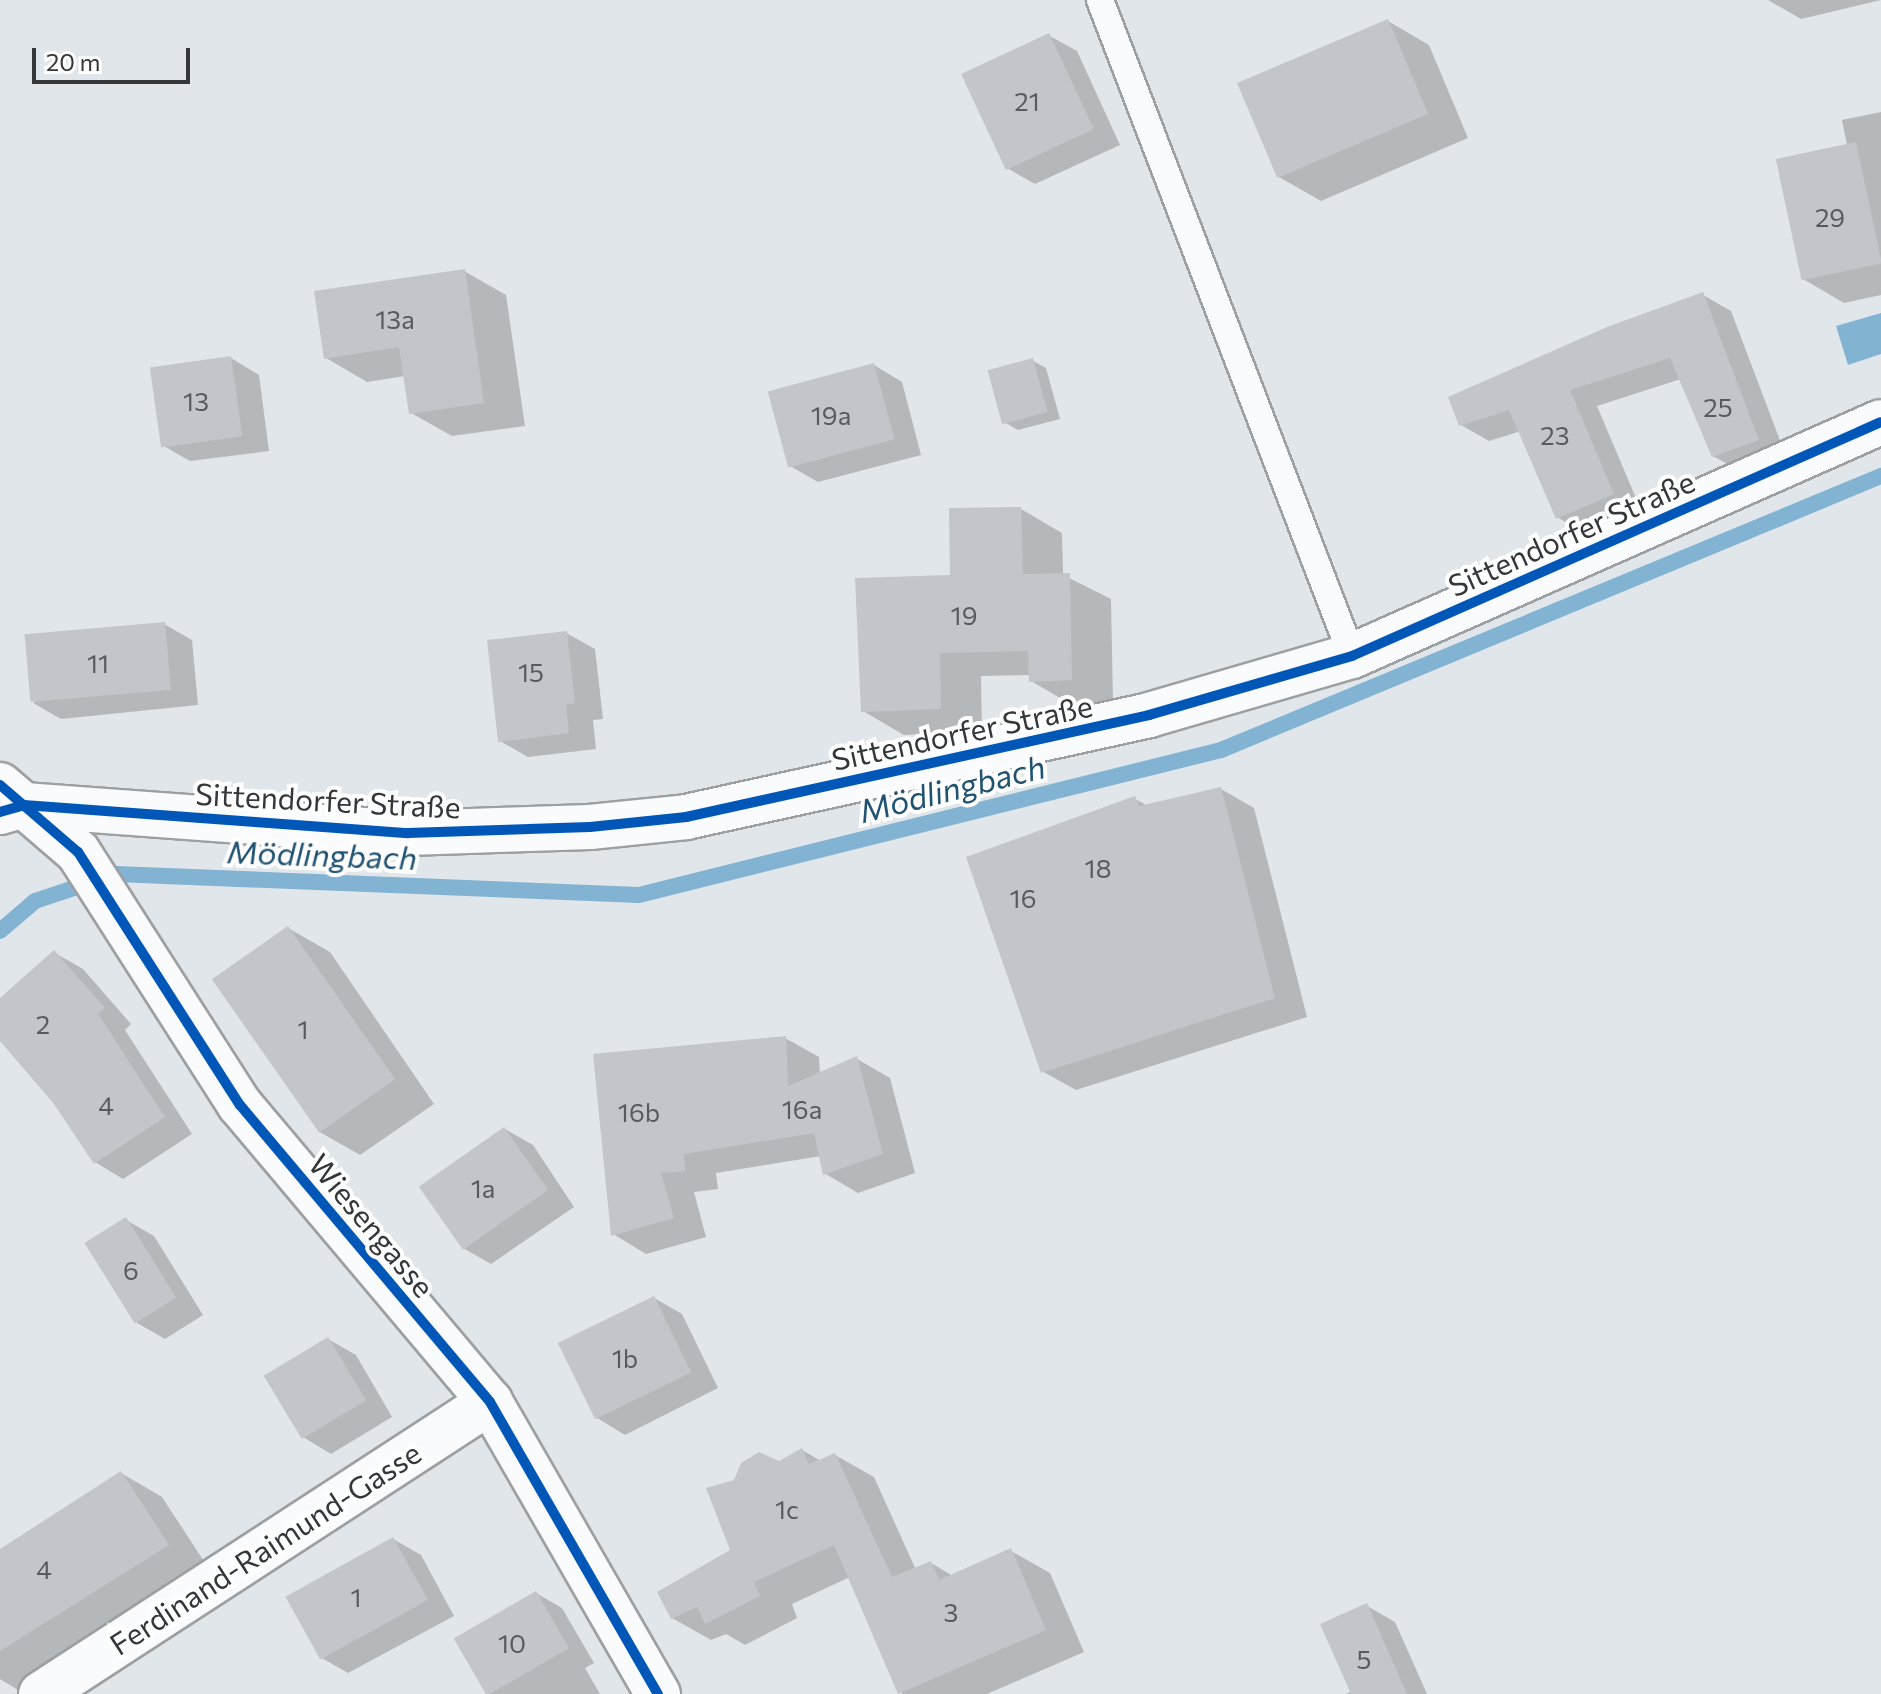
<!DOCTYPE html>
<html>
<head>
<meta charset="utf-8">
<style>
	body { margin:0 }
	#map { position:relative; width:1881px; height:1694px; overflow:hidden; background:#e1e6ea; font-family:Commissioner,sans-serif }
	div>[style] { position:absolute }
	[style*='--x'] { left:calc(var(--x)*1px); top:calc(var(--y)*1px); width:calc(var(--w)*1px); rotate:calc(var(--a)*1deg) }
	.water>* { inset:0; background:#82b3d2 }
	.shadow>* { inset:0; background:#0003 }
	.stream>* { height:16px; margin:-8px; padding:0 8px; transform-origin:8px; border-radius:8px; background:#82b3d2 }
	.building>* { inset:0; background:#c2c6ca; transform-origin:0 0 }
	.roads { filter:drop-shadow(2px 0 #9ca0a3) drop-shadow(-2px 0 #9ca0a3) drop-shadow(0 2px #9ca0a3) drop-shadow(0 -2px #9ca0a3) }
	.service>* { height:26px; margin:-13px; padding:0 13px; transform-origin:13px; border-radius:13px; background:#fafbfc }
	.minor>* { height:44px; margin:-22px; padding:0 22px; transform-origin:22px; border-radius:22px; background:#fafbfc }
	.tertiary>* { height:44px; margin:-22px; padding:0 22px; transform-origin:22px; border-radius:22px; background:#fafbfc }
	.cycleway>* { height:10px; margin:-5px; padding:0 5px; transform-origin:5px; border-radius:5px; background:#0057b8 }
	span { translate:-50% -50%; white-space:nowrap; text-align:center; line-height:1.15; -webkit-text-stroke:8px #fff; paint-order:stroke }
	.number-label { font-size:26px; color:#585b5e }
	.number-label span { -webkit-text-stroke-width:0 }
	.street-label { font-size:30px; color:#34373a }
	.water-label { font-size:32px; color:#205372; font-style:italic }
	.scale { position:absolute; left:32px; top:48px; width:158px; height:36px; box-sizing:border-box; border:4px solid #34373a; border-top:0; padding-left:10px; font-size:24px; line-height:28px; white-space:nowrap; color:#34373a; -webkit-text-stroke:6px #fff; paint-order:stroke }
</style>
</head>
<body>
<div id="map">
	<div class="water">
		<div style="clip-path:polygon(1881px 313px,1881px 354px,1848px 365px,1836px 326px)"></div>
	</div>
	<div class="shadow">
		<div style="clip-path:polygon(1768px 0,1881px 0,1801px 19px)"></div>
		<div style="clip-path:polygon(1388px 21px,1429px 45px,1468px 138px,1321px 201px,1279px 177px)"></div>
		<div style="clip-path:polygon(1048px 35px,1077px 51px,1120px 145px,1035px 184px,1007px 168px)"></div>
		<div style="clip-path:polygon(1881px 112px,1881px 295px,1844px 303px,1803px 279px,1847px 145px,1842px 120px)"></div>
		<div style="clip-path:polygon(464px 271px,506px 295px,525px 426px,452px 436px,411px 413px,405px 376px,367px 382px,326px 358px)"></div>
		<div style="clip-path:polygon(1703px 295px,1731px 311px,1786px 456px,1742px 472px,1713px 456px,1681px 379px,1597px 406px,1641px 510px,1585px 534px,1557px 517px,1521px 431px,1489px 441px,1461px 425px)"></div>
		<div style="clip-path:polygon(231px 358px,259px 375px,269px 451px,190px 461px,162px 445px)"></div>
		<div style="clip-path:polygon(1033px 361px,1046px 368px,1060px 419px,1018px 430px,1004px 422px)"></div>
		<div style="clip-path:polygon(874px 365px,902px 382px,921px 455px,818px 482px,790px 466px)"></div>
		<div style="clip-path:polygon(1021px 509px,1062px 533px,1063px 575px,1111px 599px,1113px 703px,1072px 705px,1031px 681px,1031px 675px,981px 676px,982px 731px,904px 735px,863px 711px,952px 577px)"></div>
		<div style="clip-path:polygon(164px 624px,192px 640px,198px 705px,61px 719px,33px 703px)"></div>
		<div style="clip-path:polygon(566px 633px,595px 649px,603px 719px,593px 720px,596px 749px,528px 757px,500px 741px)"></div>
		<div style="clip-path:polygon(1221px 789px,1254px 808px,1307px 1017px,1076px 1090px,1042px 1071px,1135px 799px,1148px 806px)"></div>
		<div style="clip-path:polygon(288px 928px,330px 952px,434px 1104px,360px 1155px,318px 1131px)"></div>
		<div style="clip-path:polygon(55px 953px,83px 969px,131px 1024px,125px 1030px,192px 1134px,123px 1179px,95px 1162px,56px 1102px,0 1038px,0 1000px)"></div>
		<div style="clip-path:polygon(785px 1038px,819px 1057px,820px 1075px,857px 1059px,890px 1078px,915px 1173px,858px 1193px,824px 1173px,821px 1156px,716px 1173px,718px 1189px,694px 1192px,706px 1237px,646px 1254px,613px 1234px,595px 1055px)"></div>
		<div style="clip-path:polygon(505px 1129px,533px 1145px,574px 1207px,491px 1264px,463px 1248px)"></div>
		<div style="clip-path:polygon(126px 1220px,154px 1236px,203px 1315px,165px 1339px,137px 1323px)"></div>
		<div style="clip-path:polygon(654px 1298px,682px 1314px,718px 1388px,625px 1435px,597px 1418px)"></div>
		<div style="clip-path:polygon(328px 1339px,356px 1355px,392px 1417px,331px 1454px,303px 1437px)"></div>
		<div style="clip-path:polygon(802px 1450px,821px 1461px,835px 1455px,874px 1477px,916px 1570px,931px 1563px,953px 1576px,1011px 1551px,1050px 1573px,1084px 1652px,987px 1694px,902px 1694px,850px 1577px,792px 1604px,797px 1618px,745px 1645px,726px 1634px,711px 1640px,672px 1618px,732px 1551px,779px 1464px)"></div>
		<div style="clip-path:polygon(121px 1473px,162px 1497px,209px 1569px,18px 1690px,0 1679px,0 1552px)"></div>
		<div style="clip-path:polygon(393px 1539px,421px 1555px,454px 1616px,348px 1673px,320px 1657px)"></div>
		<div style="clip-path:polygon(536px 1593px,562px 1608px,594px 1663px,585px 1668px,600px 1694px,490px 1694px,457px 1639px)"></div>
		<div style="clip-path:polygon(1367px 1606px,1395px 1622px,1427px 1694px,1346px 1694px,1352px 1691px)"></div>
	</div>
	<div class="stream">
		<div style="--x:0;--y:931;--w:46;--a:-40.6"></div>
		<div style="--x:35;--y:901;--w:85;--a:-18.4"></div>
		<div style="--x:116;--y:874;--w:523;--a:2.3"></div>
		<div style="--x:639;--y:895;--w:600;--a:-13.99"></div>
		<div style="--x:1221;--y:750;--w:715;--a:-22.55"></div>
	</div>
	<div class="building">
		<div style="left:1388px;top:19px;width:103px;height:164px;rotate:67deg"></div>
		<div style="left:1049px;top:33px;width:106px;height:97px;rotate:65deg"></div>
		<div style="left:1856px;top:142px;width:124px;height:82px;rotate:78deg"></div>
		<div style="clip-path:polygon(465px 269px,484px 403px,409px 414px,399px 347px,324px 359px,314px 291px)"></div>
		<div style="clip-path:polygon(1703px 292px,1759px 440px,1712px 457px,1670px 358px,1570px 390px,1614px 494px,1556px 519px,1509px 410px,1459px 426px,1448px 397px,1607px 327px)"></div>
		<div style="left:231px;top:356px;width:81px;height:82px;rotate:82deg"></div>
		<div style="left:1033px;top:358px;width:56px;height:47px;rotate:75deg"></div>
		<div style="left:874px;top:363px;width:79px;height:110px;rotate:75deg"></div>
		<div style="clip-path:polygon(1021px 507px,1023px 574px,1070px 573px,1072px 680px,1029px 682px,1028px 651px,940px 653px,941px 709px,861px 712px,855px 578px,950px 575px,949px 508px)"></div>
		<div style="left:165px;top:622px;width:68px;height:141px;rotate:85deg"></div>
		<div style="clip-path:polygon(567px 631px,575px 703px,566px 705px,569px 733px,498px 742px,487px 640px)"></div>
		<div style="clip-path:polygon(1221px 787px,1275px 998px,1041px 1073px,966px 857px,1135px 796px,1139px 806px)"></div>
		<div style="left:288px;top:926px;width:187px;height:93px;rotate:55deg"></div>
		<div style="clip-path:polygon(54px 950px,105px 1008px,98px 1014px,165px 1117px,94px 1164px,54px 1104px,0 1041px,0 998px)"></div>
		<div style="clip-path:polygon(786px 1036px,788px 1086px,857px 1056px,883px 1154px,823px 1175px,814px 1133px,684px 1154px,685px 1171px,661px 1173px,674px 1218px,611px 1236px,593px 1054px)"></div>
		<div style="left:504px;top:1127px;width:77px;height:104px;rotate:55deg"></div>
		<div style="left:126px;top:1217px;width:95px;height:49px;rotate:58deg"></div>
		<div style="left:654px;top:1296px;width:85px;height:107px;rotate:64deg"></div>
		<div style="left:328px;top:1337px;width:74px;height:75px;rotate:59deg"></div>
		<div style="clip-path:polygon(802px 1448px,809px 1464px,835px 1453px,892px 1577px,931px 1561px,939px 1580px,1011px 1548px,1046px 1630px,898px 1694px,834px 1545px,754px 1582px,760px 1596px,705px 1624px,697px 1607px,671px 1619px,657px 1592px,730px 1550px,706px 1488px,734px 1480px,741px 1463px,759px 1452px,779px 1461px)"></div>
		<div style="clip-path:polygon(121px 1471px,169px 1545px,0 1651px,0 1549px)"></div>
		<div style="left:393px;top:1537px;width:72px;height:123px;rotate:61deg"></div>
		<div style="left:536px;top:1591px;width:66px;height:95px;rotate:60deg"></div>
		<div style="clip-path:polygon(1367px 1603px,1407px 1694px,1351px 1694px,1320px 1624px)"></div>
	</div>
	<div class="roads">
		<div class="service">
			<div style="--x:1100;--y:0;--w:703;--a:68.99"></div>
		</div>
		<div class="minor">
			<div style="--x:0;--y:785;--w:103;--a:40.7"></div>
			<div style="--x:78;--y:852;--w:300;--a:57.4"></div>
			<div style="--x:240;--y:1105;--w:388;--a:49.9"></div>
			<div style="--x:490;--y:1402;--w:337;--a:60.1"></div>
			<div style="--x:41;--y:1694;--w:536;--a:-33.04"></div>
		</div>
		<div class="tertiary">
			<div style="--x:0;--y:812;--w:25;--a:-16"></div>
			<div style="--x:24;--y:805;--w:385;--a:4.2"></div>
			<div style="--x:408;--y:833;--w:182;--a:-1.9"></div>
			<div style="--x:590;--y:827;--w:97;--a:-5.9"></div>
			<div style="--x:686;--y:817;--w:474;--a:-12.4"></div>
			<div style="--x:1149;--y:715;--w:211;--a:-16.2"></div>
			<div style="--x:1352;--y:656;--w:578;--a:-23.86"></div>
		</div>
	</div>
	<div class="cycleway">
		<div style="--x:0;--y:785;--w:103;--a:40.7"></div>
		<div style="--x:78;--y:852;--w:300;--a:57.4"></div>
		<div style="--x:240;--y:1105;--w:388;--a:49.9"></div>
		<div style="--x:490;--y:1402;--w:337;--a:60.1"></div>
		<div style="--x:0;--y:812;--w:25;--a:-16"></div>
		<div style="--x:24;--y:805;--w:385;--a:4.2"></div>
		<div style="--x:408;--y:833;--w:182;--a:-1.9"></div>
		<div style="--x:590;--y:827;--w:97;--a:-5.9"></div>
		<div style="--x:686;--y:817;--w:474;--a:-12.4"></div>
		<div style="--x:1149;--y:715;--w:211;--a:-16.2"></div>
		<div style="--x:1352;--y:656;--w:578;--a:-23.86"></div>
	</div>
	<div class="number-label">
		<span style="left:1027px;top:101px">21</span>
		<span style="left:1830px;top:217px">29</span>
		<span style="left:395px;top:319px">13a</span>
		<span style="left:196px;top:401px">13</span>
		<span style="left:1718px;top:407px">25</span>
		<span style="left:831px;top:415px">19a</span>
		<span style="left:1555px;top:435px">23</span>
		<span style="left:964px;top:615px">19</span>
		<span style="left:98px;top:663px">11</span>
		<span style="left:531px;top:672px">15</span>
		<span style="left:1098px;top:868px">18</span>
		<span style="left:1023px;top:898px">16</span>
		<span style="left:43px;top:1024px">2</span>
		<span style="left:303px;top:1029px">1</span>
		<span style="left:106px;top:1105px">4</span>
		<span style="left:802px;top:1109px">16a</span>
		<span style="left:639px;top:1112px">16b</span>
		<span style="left:483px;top:1188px">1a</span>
		<span style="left:131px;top:1270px">6</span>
		<span style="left:625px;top:1358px">1b</span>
		<span style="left:787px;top:1509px">1c</span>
		<span style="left:44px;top:1569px">4</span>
		<span style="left:356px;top:1597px">1</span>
		<span style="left:951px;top:1612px">3</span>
		<span style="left:512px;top:1643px">10</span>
		<span style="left:1364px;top:1659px">5</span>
	</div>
	<div class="street-label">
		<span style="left:1571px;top:533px;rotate:-24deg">Sittendorfer Straße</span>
		<span style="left:962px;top:732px;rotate:-12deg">Sittendorfer Straße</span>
		<span style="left:328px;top:800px;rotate:3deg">Sittendorfer Straße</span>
		<span style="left:372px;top:1225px;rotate:50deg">Wiesengasse</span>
		<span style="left:265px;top:1548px;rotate:-33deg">Ferdinand-Raimund-Gasse</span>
	</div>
	<div class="water-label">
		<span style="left:952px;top:788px;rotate:-14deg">Mödlingbach</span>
		<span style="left:322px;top:854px;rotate:2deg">Mödlingbach</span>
	</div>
	<div class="scale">20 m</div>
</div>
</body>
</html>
